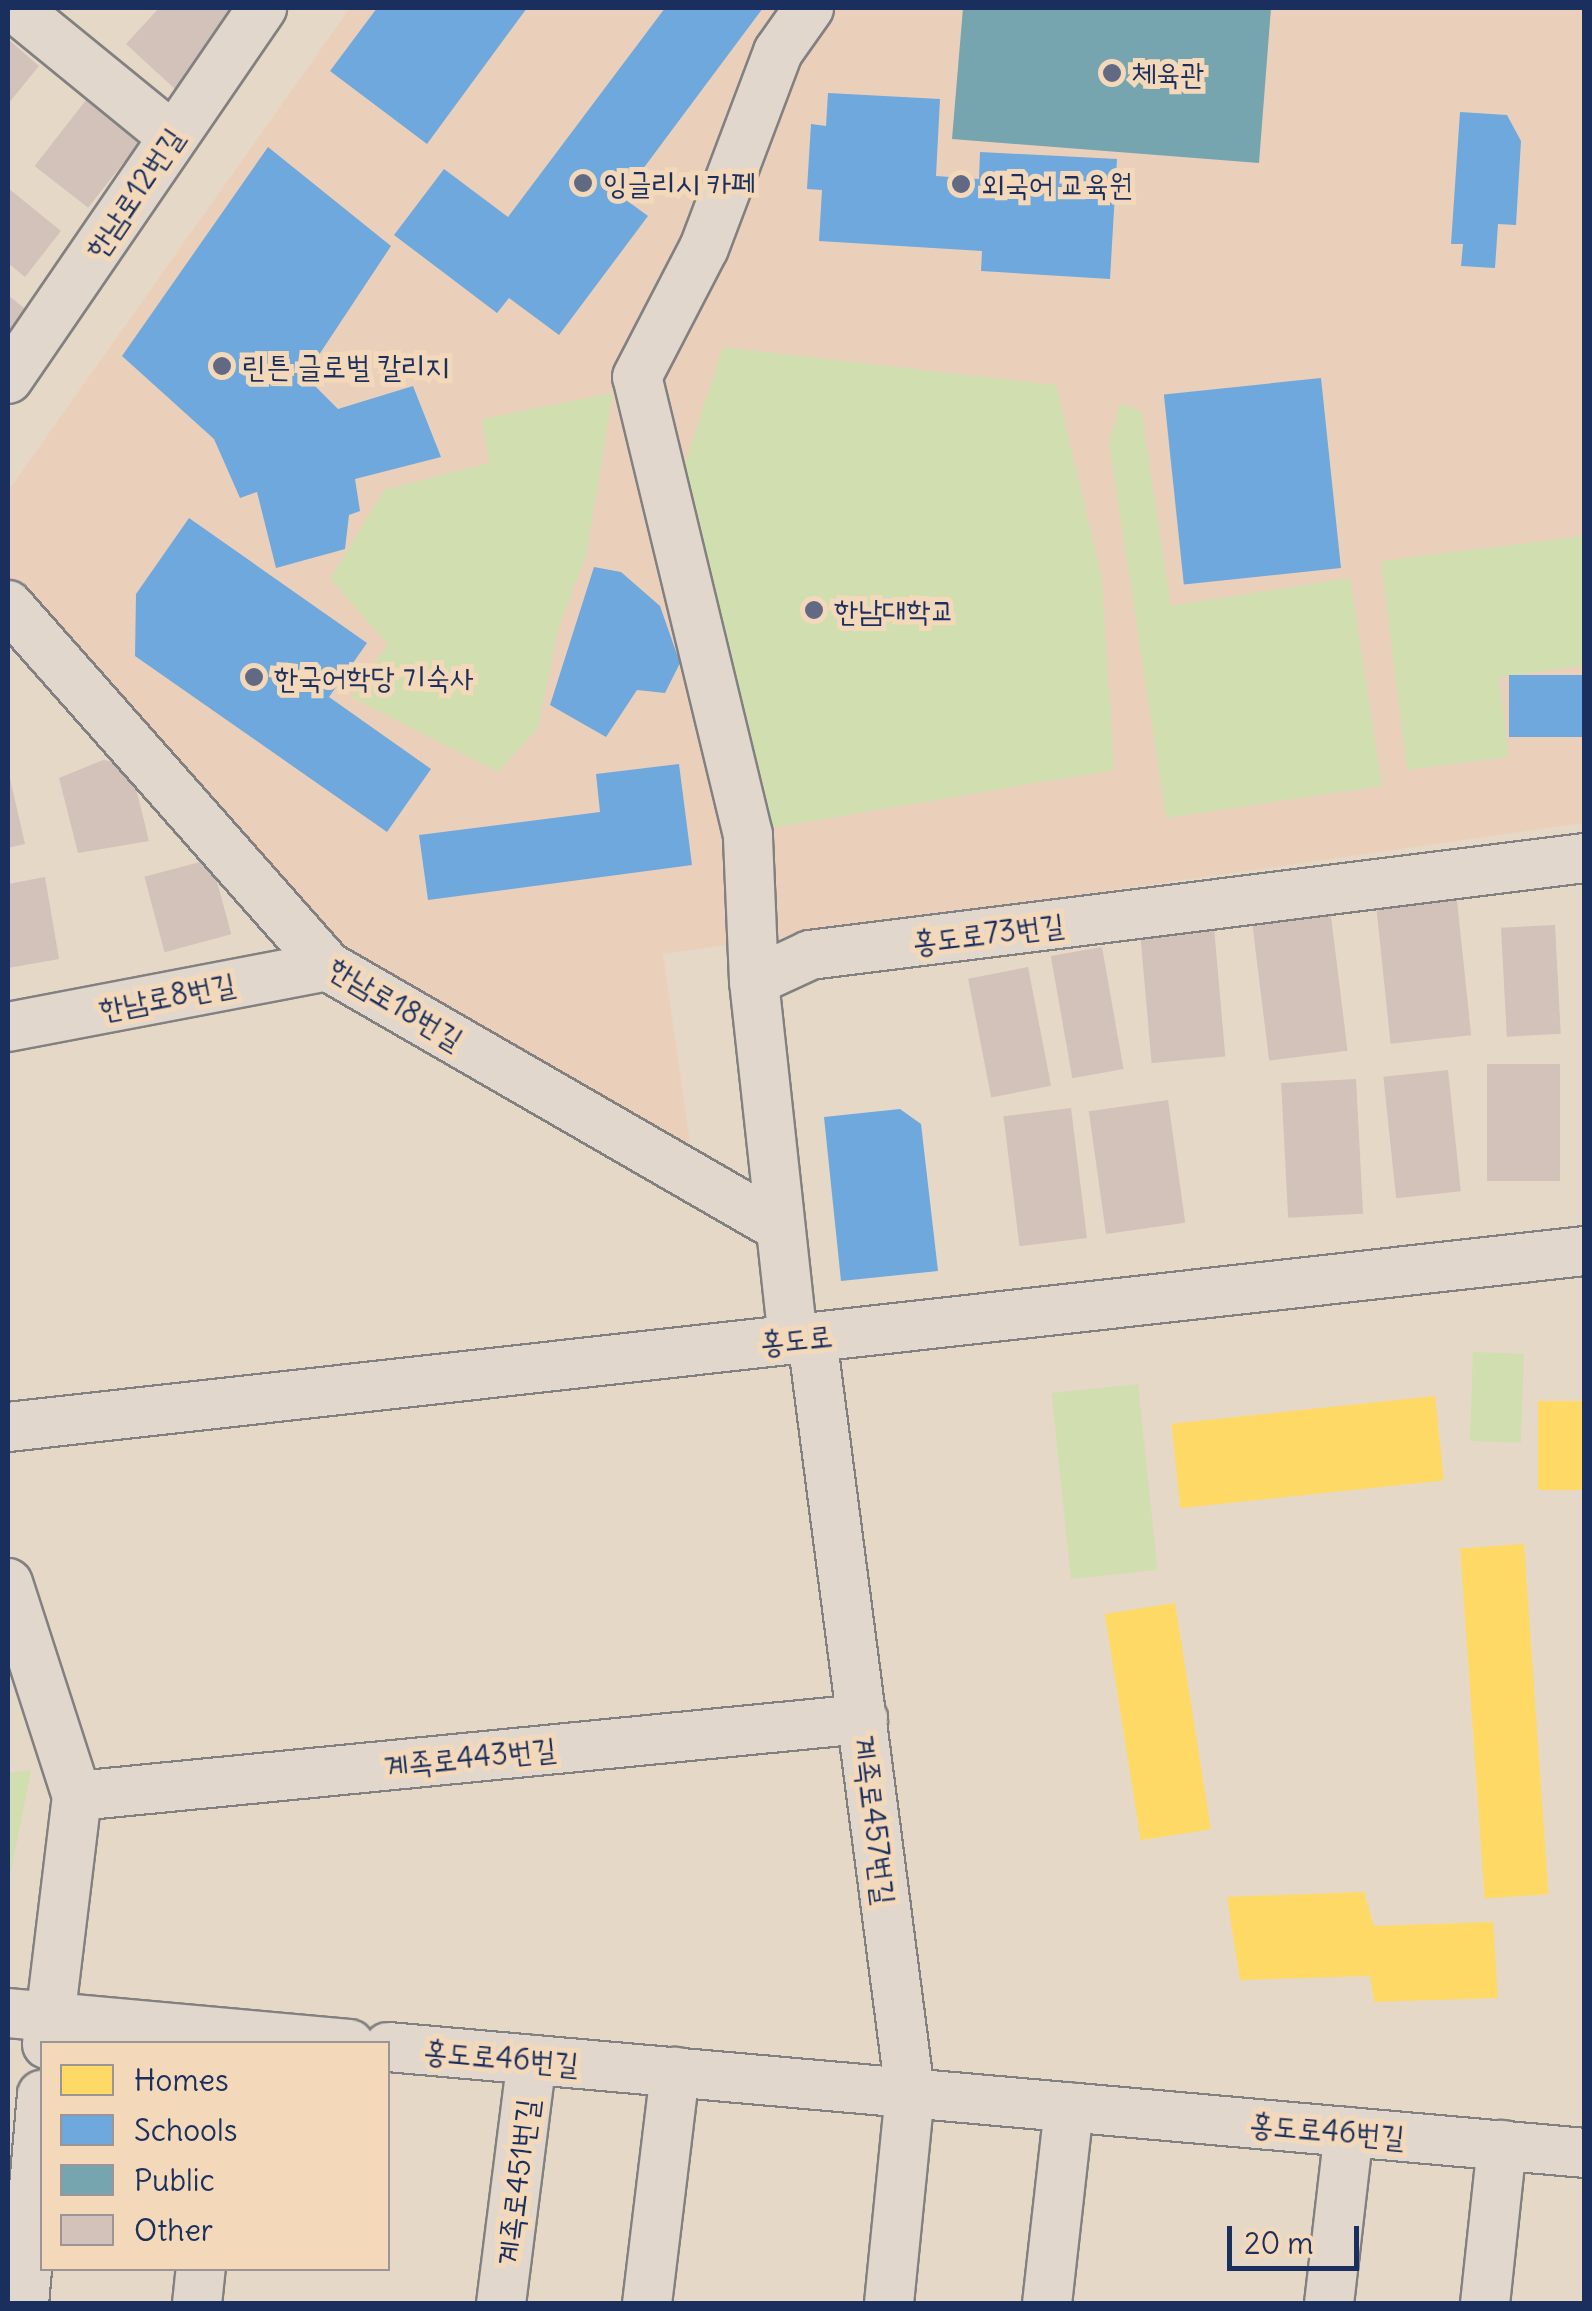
<!DOCTYPE html>
<html>
<head>
<meta charset="utf-8">
<style>
	body { margin:0 }
	#map { position:relative; width:1592px; height:2311px; overflow:hidden; background:#e6d8c7; font-family:Delius,"Poor Story",sans-serif }
	div>[style] { position:absolute }
	[style*='--x'] { left:calc(var(--x)*1px); top:calc(var(--y)*1px); width:calc(var(--w)*1px); rotate:calc(var(--a)*1deg) }
	.built>* { inset:0; background:#ead0bb }
	.green>* { inset:0; background:#d1deb0; transform-origin:0 0 }
	.homes>* { inset:0; background:#ffd966; transform-origin:0 0 }
	.schools>* { inset:0; background:#6fa8dc; transform-origin:0 0 }
	.public>* { inset:0; background:#76a5af }
	.building>* { inset:0; background:#d2c2ba; transform-origin:0 0 }
	.roads { filter:drop-shadow(2px 0 #828081) drop-shadow(-2px 0 #828081) drop-shadow(0 2px #828081) drop-shadow(0 -2px #828081) }
	.minor>* { height:48px; margin:-24px; padding:0 24px; transform-origin:24px; border-radius:24px; background:#e1d7cc }
	.dots>* { width:28px; height:28px; translate:-50% -50%; box-sizing:border-box; border:5px solid #f3d9ba; border-radius:50% }
	span { translate:-50% -50%; white-space:nowrap; text-align:center; line-height:1.15; -webkit-text-stroke:10px #f3d9ba; paint-order:stroke }
	.poi-label { font-size:30px; color:#1b2f5e }
	.left { translate:0 -50%; text-align:left }
	.street-label { font-size:30px; color:#1b2f5e }
	.frame { position:absolute; inset:0; border:10px solid #1b2f5e; pointer-events:none }
	.legend { position:absolute; left:40px; top:2041px; width:350px; height:230px; box-sizing:border-box; background:#f3d9ba; border:2px solid #9d9595; margin:0; padding:12px 18px; list-style:none; font-size:30px; color:#1b2f5e }
	.legend li { display:flex; align-items:center; gap:20px; height:50px }
	.legend b { width:50px; border:2px solid #9d9595 }
	.scale { position:absolute; left:1227px; top:2226px; width:132px; height:45px; box-sizing:border-box; border:5px solid #1b2f5e; border-top:0; padding-left:12px; font-size:30px; line-height:35px; white-space:nowrap; color:#1b2f5e; -webkit-text-stroke:8px #f3d9ba; paint-order:stroke }
</style>
</head>
<body>
<div id="map">
	<div class="built">
		<div style="clip-path:polygon(350px 8px,1584px 8px,1584px 823px,663px 954px,694px 1171px,312px 941px,92px 686px,80px 646px,8px 575px,8px 491px)"></div>
	</div>
	<div class="green">
		<div style="clip-path:polygon(723px 347px,1056px 385px,1102px 579px,1114px 770px,759px 830px,678px 485px)"></div>
		<div style="clip-path:polygon(613px 393px,586px 556px,558px 629px,538px 728px,498px 772px,351px 697px,388px 644px,330px 579px,384px 490px,489px 463px,482px 419px)"></div>
		<div style="clip-path:polygon(1120px 404px,1141px 410px,1171px 606px,1350px 578px,1382px 786px,1166px 818px,1109px 443px)"></div>
		<div style="clip-path:polygon(1584px 536px,1584px 666px,1499px 677px,1509px 757px,1407px 770px,1381px 561px)"></div>
		<div style="left:1473px;top:1352px;width:51px;height:89px;rotate:2deg"></div>
		<div style="left:1138px;top:1384px;width:187px;height:87px;rotate:84deg"></div>
		<div style="clip-path:polygon(31px 1770px,10px 1876px,8px 1879px,8px 1773px)"></div>
	</div>
	<div class="homes">
		<div style="left:1435px;top:1396px;width:85px;height:265px;rotate:84deg"></div>
		<div style="left:1584px;top:1401px;width:89px;height:46px;rotate:90deg"></div>
		<div style="left:1524px;top:1544px;width:351px;height:64px;rotate:86deg"></div>
		<div style="left:1175px;top:1603px;width:229px;height:71px;rotate:81deg"></div>
		<div style="clip-path:polygon(1364px 1892px,1374px 1926px,1493px 1922px,1498px 1998px,1374px 2002px,1370px 1976px,1240px 1980px,1227px 1897px)"></div>
	</div>
	<div class="schools">
		<div style="clip-path:polygon(377px 8px,527px 8px,427px 144px,330px 71px)"></div>
		<div style="clip-path:polygon(665px 8px,763px 8px,622px 197px,648px 216px,559px 335px,509px 298px,497px 313px,394px 235px,444px 169px,508px 217px)"></div>
		<div style="clip-path:polygon(828px 93px,940px 99px,936px 176px,979px 179px,980px 152px,1117px 159px,1110px 279px,981px 271px,982px 251px,819px 241px,822px 190px,807px 189px,811px 124px,826px 126px)"></div>
		<div style="clip-path:polygon(1460px 112px,1507px 115px,1521px 141px,1516px 225px,1498px 224px,1495px 268px,1461px 266px,1463px 244px,1451px 244px)"></div>
		<div style="clip-path:polygon(268px 147px,391px 246px,305px 376px,338px 409px,413px 386px,441px 457px,355px 479px,360px 511px,349px 515px,345px 549px,276px 568px,257px 492px,240px 498px,214px 439px,122px 356px)"></div>
		<div style="left:1321px;top:378px;width:191px;height:158px;rotate:84deg"></div>
		<div style="clip-path:polygon(189px 518px,367px 643px,329px 697px,431px 769px,387px 832px,135px 656px,136px 594px)"></div>
		<div style="clip-path:polygon(594px 567px,621px 572px,660px 606px,680px 663px,665px 693px,637px 690px,606px 737px,550px 705px)"></div>
		<div style="left:1584px;top:675px;width:62px;height:75px;rotate:90deg"></div>
		<div style="clip-path:polygon(679px 764px,692px 865px,428px 900px,419px 835px,600px 812px,596px 774px)"></div>
		<div style="clip-path:polygon(900px 1109px,921px 1124px,938px 1271px,841px 1281px,824px 1117px)"></div>
	</div>
	<div class="public">
		<div style="clip-path:polygon(963px 8px,1271px 8px,1259px 163px,952px 139px)"></div>
	</div>
	<div class="building">
		<div style="clip-path:polygon(159px 8px,248px 8px,175px 89px,126px 44px)"></div>
		<div style="clip-path:polygon(8px 39px,39px 66px,8px 104px)"></div>
		<div style="left:90px;top:95px;width:68px;height:90px;rotate:38deg"></div>
		<div style="clip-path:polygon(8px 188px,61px 231px,25px 277px,8px 263px)"></div>
		<div style="clip-path:polygon(8px 295px,30px 313px,8px 342px)"></div>
		<div style="clip-path:polygon(103px 760px,130px 764px,149px 841px,78px 853px,59px 778px)"></div>
		<div style="clip-path:polygon(8px 770px,25px 844px,8px 848px)"></div>
		<div style="left:211px;top:859px;width:78px;height:69px;rotate:75deg"></div>
		<div style="clip-path:polygon(45px 877px,59px 959px,8px 968px,8px 884px)"></div>
		<div style="left:1456px;top:891px;width:145px;height:81px;rotate:84deg"></div>
		<div style="left:1329px;top:900px;width:152px;height:79px;rotate:83deg"></div>
		<div style="left:1213px;top:916px;width:141px;height:74px;rotate:85deg"></div>
		<div style="left:1555px;top:925px;width:109px;height:54px;rotate:87deg"></div>
		<div style="left:1102px;top:947px;width:124px;height:52px;rotate:80deg"></div>
		<div style="left:1028px;top:967px;width:121px;height:61px;rotate:79deg"></div>
		<div style="left:1487px;top:1064px;width:73px;height:117px"></div>
		<div style="left:1448px;top:1070px;width:122px;height:65px;rotate:84deg"></div>
		<div style="left:1356px;top:1079px;width:135px;height:75px;rotate:87deg"></div>
		<div style="left:1168px;top:1100px;width:124px;height:80px;rotate:82deg"></div>
		<div style="left:1071px;top:1108px;width:131px;height:68px;rotate:83deg"></div>
	</div>
	<div class="roads">
		<div class="minor">
			<div style="--x:15;--y:8;--w:203;--a:39.2"></div>
			<div style="--x:8;--y:379;--w:450;--a:-55.6"></div>
			<div style="--x:8;--y:605;--w:482;--a:48.5"></div>
			<div style="--x:327;--y:966;--w:518;--a:29.98"></div>
			<div style="--x:754;--y:981;--w:146;--a:-92.4"></div>
			<div style="--x:748;--y:835;--w:471;--a:-103.6"></div>
			<div style="--x:637;--y:377;--w:145;--a:-62.6"></div>
			<div style="--x:704;--y:248;--w:210;--a:-69.3"></div>
			<div style="--x:778;--y:52;--w:54;--a:-54.8"></div>
			<div style="--x:8;--y:1027;--w:325;--a:-10.8"></div>
			<div style="--x:812;--y:1338;--w:761;--a:82.6"></div>
			<div style="--x:910;--y:2093;--w:212;--a:95.7"></div>
			<div style="--x:793;--y:1340;--w:361;--a:-96.2"></div>
			<div style="--x:754;--y:981;--w:62;--a:-24.9"></div>
			<div style="--x:810;--y:955;--w:780;--a:-7.14"></div>
			<div style="--x:8;--y:1427;--w:1586;--a:-6.37"></div>
			<div style="--x:8;--y:1583;--w:224;--a:72.1"></div>
			<div style="--x:77;--y:1796;--w:250;--a:96.9"></div>
			<div style="--x:77;--y:1796;--w:790;--a:-5.6"></div>
			<div style="--x:8;--y:2013;--w:343;--a:5.2"></div>
			<div style="--x:388;--y:2047;--w:1201;--a:5.06"></div>
			<div style="--x:24;--y:2304;--w:210;--a:-85.1"></div>
			<div style="--x:197;--y:2304;--w:36;--a:-84"></div>
			<div style="--x:501;--y:2304;--w:246;--a:-82.8"></div>
			<div style="--x:647;--y:2304;--w:234;--a:-83.1"></div>
			<div style="--x:1047;--y:2304;--w:198;--a:-83.6"></div>
			<div style="--x:1329;--y:2304;--w:173;--a:-83.4"></div>
			<div style="--x:1485;--y:2304;--w:160;--a:-83.9"></div>
		</div>
	</div>
	<div class="dots">
		<div style="left:1112px;top:73px;background:#626a83"></div>
		<div style="left:583px;top:183px;background:#626a83"></div>
		<div style="left:961px;top:184px;background:#626a83"></div>
		<div style="left:222px;top:366px;background:#626a83"></div>
		<div style="left:814px;top:610px;background:#626a83"></div>
		<div style="left:254px;top:677px;background:#626a83"></div>
	</div>
	<div class="poi-label">
		<span class="left" style="left:1132px;top:73px">체육관</span>
		<span class="left" style="left:603px;top:183px">잉글리시 카페</span>
		<span class="left" style="left:981px;top:184px">외국어 교육원</span>
		<span class="left" style="left:242px;top:366px">린튼 글로벌 칼리지</span>
		<span class="left" style="left:834px;top:610px">한남대학교</span>
		<span class="left" style="left:274px;top:677px">한국어학당 기숙사</span>
	</div>
	<div class="street-label">
		<span style="left:134px;top:193px;rotate:-56deg">한남로12번길</span>
		<span style="left:988px;top:933px;rotate:-7deg">홍도로73번길</span>
		<span style="left:167px;top:996px;rotate:-11deg">한남로8번길</span>
		<span style="left:396px;top:1003px;rotate:31deg">한남로18번길</span>
		<span style="left:796px;top:1339px;rotate:-6deg">홍도로</span>
		<span style="left:470px;top:1757px;rotate:-6deg">계족로443번길</span>
		<span style="left:875px;top:1820px;rotate:83deg">계족로457번길</span>
		<span style="left:501px;top:2057px;rotate:5deg">홍도로46번길</span>
		<span style="left:1327px;top:2130px;rotate:5deg">홍도로46번길</span>
		<span style="left:517px;top:2182px;rotate:-83deg">계족로451번길</span>
	</div>
	<div class="frame"></div>
	<ul class="legend">
	<li><b style="height:28px;background:#ffd966"></b>Homes</li>
	<li><b style="height:28px;background:#6fa8dc"></b>Schools</li>
	<li><b style="height:28px;background:#76a5af"></b>Public</li>
	<li><b style="height:28px;background:#d2c2ba"></b>Other</li>
	</ul>
	<div class="scale">20 m</div>
</div>
</body>
</html>
